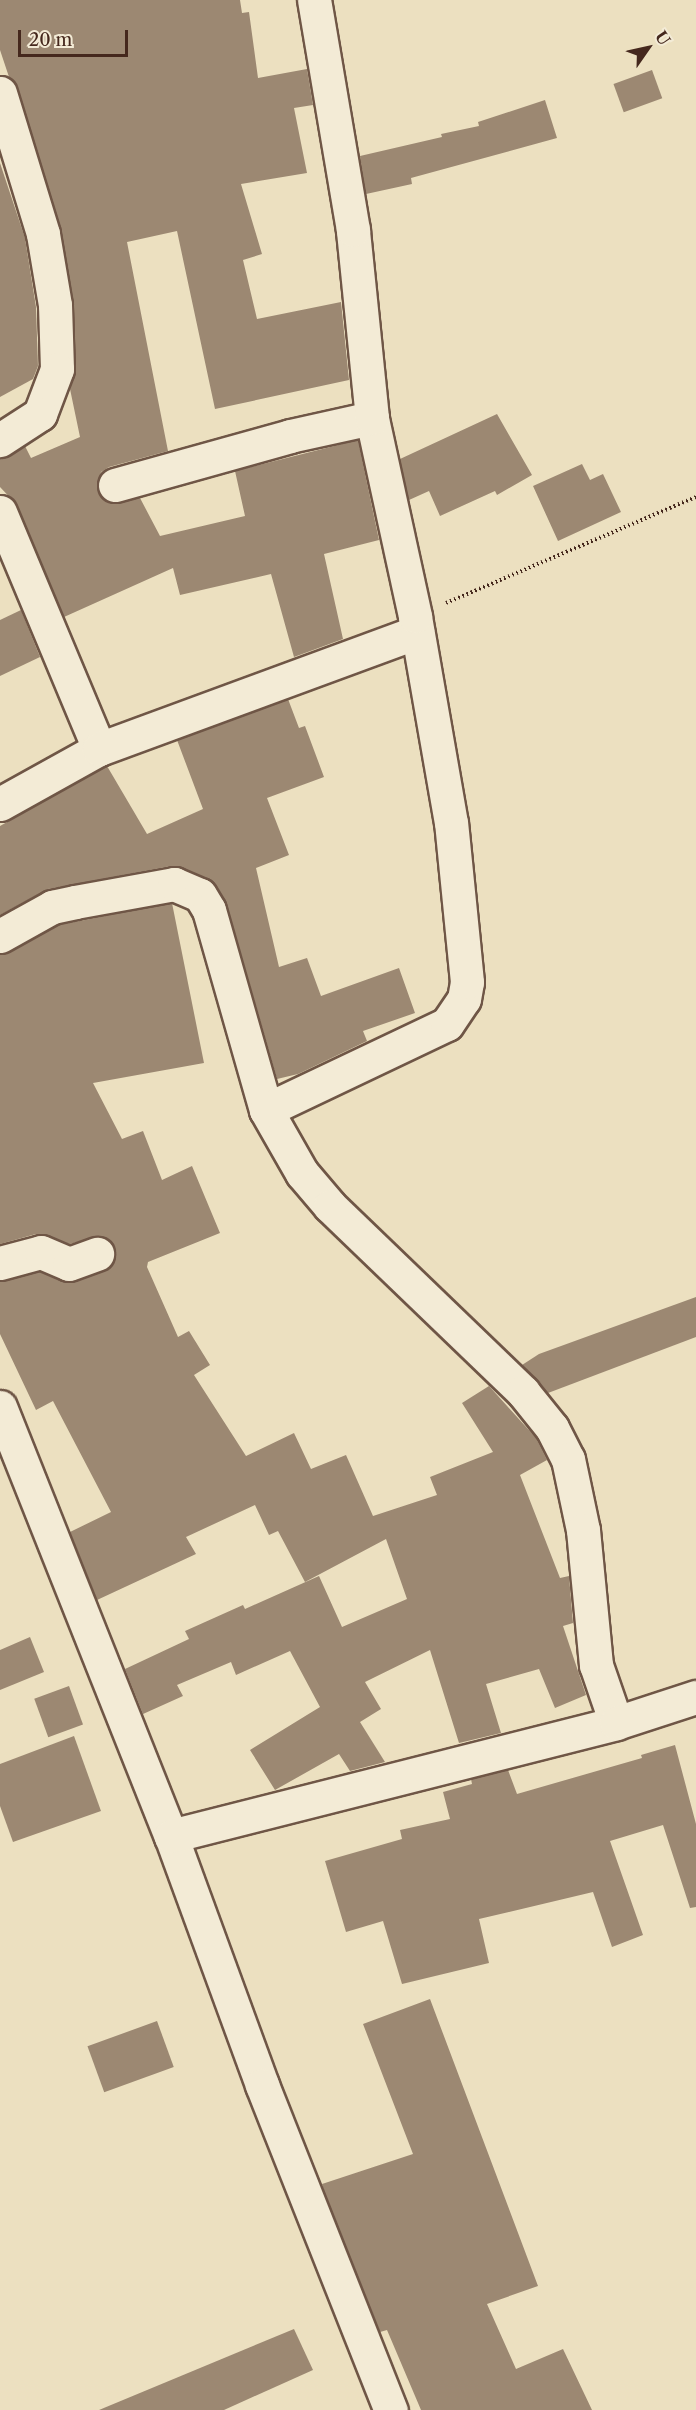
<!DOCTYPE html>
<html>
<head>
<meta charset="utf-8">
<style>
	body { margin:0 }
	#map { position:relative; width:696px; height:2410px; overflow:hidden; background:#ece0c0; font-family:"Libre Caslon Text",serif }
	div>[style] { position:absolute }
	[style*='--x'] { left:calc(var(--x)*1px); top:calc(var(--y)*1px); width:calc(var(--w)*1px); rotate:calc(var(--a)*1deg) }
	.building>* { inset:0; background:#9c8872; transform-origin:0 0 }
	.path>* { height:4px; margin-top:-2px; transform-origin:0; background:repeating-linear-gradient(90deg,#45281d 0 1.5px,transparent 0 4.5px) }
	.roads { filter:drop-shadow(2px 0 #6f5646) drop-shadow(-2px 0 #6f5646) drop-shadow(0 2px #6f5646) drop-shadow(0 -2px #6f5646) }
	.minor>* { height:33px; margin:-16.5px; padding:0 16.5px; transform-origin:16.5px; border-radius:16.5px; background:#f3ebd6 }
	span { translate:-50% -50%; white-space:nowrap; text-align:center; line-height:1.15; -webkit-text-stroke:5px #f3ebd6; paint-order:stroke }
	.north { position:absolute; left:618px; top:18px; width:60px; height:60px; -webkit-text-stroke:4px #f3ebd6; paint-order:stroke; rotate:56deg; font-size:16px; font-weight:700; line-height:24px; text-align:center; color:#45281d }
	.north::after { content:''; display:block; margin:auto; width:21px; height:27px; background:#45281d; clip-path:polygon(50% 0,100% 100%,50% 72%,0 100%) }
	.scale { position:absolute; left:18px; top:30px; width:110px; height:27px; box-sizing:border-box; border:3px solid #45281d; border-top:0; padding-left:8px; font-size:18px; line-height:21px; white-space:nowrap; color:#45281d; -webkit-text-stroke:4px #f3ebd6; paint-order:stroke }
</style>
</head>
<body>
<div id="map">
	<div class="building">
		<div style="clip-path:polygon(0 0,240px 0,242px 13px,249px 12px,258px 78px,307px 69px,313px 105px,294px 108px,307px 173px,241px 184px,262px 254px,243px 260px,257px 319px,341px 302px,349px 380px,215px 409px,177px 231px,127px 242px,168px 451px,109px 467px,101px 472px,97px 489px,111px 503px,140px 498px,160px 536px,245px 516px,235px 471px,358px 440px,379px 540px,324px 554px,343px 639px,294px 657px,271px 574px,180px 595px,173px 568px,64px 617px,17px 505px,0 487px,0 459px,25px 446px,31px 458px,80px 437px,70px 389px,76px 368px,74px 304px,61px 231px,18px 88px,9px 77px,0 50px)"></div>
		<div style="left:652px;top:70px;width:30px;height:41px;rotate:70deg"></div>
		<div style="clip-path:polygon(545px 100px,557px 138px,411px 178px,412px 184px,366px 194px,360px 156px,442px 137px,441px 134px,479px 126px,478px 122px)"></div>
		<div style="clip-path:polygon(0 163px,25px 238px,36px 307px,38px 366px,33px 379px,0 397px)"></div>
		<div style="clip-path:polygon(497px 414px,532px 475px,497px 495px,495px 491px,440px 516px,429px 491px,409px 500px,400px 459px)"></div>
		<div style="clip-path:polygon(582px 464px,590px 480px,603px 474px,621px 512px,558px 541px,533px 486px)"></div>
		<div style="clip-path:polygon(21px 610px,40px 657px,0 676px,0 620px)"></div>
		<div style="clip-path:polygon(288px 699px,299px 728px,305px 726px,324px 777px,267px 798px,289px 855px,256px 868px,279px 967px,307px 958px,321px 996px,399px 968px,415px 1013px,363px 1031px,367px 1041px,298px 1074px,277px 1079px,227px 905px,216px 885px,207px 878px,171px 866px,48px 889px,0 915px,0 826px,107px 766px,147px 834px,203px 809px,177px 740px)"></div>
		<div style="clip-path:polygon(172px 903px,204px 1063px,93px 1083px,122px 1139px,143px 1131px,162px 1180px,192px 1166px,220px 1233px,148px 1262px,147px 1267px,178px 1337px,189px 1331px,210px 1365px,194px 1375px,246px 1456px,294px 1433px,311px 1469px,346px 1455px,373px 1516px,437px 1495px,430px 1477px,493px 1452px,462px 1403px,489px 1386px,536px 1438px,547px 1460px,520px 1475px,560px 1578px,569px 1576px,573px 1623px,563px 1626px,586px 1695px,555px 1708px,539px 1669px,486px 1684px,501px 1733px,459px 1743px,430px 1650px,365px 1682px,381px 1709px,360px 1722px,385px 1762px,350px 1771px,339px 1754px,275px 1790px,250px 1750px,320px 1707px,290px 1651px,236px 1675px,231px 1662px,177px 1685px,183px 1696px,143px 1714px,125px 1669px,189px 1639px,185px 1631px,243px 1605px,245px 1609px,319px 1576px,342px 1627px,407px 1599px,386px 1539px,305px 1582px,278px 1531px,269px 1535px,255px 1505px,186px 1537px,196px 1554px,97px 1600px,70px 1532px,111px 1512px,53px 1401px,36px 1410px,0 1334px,0 1281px,40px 1272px,62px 1281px,75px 1282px,104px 1271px,115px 1257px,110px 1240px,100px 1236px,70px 1244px,36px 1234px,0 1244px,0 955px,59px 925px)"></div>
		<div style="clip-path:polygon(696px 1297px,696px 1337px,548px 1393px,522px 1365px,539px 1354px)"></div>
		<div style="clip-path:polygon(30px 1637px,44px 1672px,0 1690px,0 1650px)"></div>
		<div style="left:69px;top:1686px;width:41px;height:37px;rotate:70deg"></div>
		<div style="clip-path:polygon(74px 1736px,101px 1811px,13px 1842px,0 1806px,0 1764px)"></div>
		<div style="clip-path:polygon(675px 1745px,696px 1824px,696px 1907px,690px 1908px,663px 1825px,610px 1841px,643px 1935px,612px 1947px,593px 1892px,479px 1919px,489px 1963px,402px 1984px,383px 1921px,346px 1932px,325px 1861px,402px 1839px,400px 1830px,450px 1819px,443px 1792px,472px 1784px,471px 1779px,508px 1770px,517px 1794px,642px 1758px,641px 1755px)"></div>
		<div style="clip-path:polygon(430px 1999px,538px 2286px,487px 2304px,516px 2369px,563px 2349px,592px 2410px,421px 2410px,387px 2330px,380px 2332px,325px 2194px,322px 2184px,413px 2154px,363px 2024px)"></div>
		<div style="left:157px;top:2021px;width:49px;height:74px;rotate:70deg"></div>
		<div style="clip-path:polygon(294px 2329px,313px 2370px,224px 2410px,99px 2410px)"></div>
	</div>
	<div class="path">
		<div style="--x:446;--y:603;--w:272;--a:-23"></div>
	</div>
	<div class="roads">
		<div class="minor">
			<div style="--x:0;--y:93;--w:147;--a:73"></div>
			<div style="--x:43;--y:234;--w:72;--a:80.4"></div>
			<div style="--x:55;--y:305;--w:64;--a:88.2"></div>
			<div style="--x:57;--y:369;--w:48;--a:110.7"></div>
			<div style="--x:40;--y:414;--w:48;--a:147"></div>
			<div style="--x:115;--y:485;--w:182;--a:-15.6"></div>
			<div style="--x:290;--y:436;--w:84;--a:-12.4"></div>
			<div style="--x:0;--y:512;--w:257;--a:67.3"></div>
			<div style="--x:0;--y:804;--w:113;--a:-29.1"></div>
			<div style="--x:99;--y:749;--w:339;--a:-20.2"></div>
			<div style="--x:0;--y:936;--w:60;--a:-29.1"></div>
			<div style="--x:52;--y:907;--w:24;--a:-12"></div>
			<div style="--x:75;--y:902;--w:101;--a:-10.3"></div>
			<div style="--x:174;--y:884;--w:28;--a:23"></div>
			<div style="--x:200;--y:895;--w:17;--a:59"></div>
			<div style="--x:209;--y:910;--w:208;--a:74.1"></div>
			<div style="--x:266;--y:1110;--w:73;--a:60.3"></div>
			<div style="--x:302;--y:1173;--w:43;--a:49.7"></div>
			<div style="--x:330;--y:1206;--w:268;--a:43.9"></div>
			<div style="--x:523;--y:1392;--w:46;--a:51.1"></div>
			<div style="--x:552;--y:1428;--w:35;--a:63"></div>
			<div style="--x:568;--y:1459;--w:73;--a:78.1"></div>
			<div style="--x:583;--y:1530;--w:136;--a:84.5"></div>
			<div style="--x:596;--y:1665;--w:61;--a:71"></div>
			<div style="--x:266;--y:1110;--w:200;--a:-25.4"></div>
			<div style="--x:447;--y:1024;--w:30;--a:-56"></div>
			<div style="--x:464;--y:999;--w:17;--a:-80"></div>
			<div style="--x:467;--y:982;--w:160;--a:-95.7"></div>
			<div style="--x:451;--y:823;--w:210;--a:-99.9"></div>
			<div style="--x:415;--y:616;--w:203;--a:-102.3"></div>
			<div style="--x:372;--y:418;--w:189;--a:-95.8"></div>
			<div style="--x:353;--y:230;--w:233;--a:-99.6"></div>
			<div style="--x:0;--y:1263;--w:42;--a:-15"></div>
			<div style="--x:41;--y:1252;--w:30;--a:23"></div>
			<div style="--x:69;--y:1264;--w:30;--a:-20"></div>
			<div style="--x:0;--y:1407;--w:462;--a:68.3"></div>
			<div style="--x:171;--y:1836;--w:265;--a:69.9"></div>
			<div style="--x:262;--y:2085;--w:350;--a:68.4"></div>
			<div style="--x:171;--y:1836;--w:459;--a:-14.2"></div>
			<div style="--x:616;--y:1723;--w:84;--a:-18"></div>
		</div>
	</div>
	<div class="north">U</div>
	<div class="scale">20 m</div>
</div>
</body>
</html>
